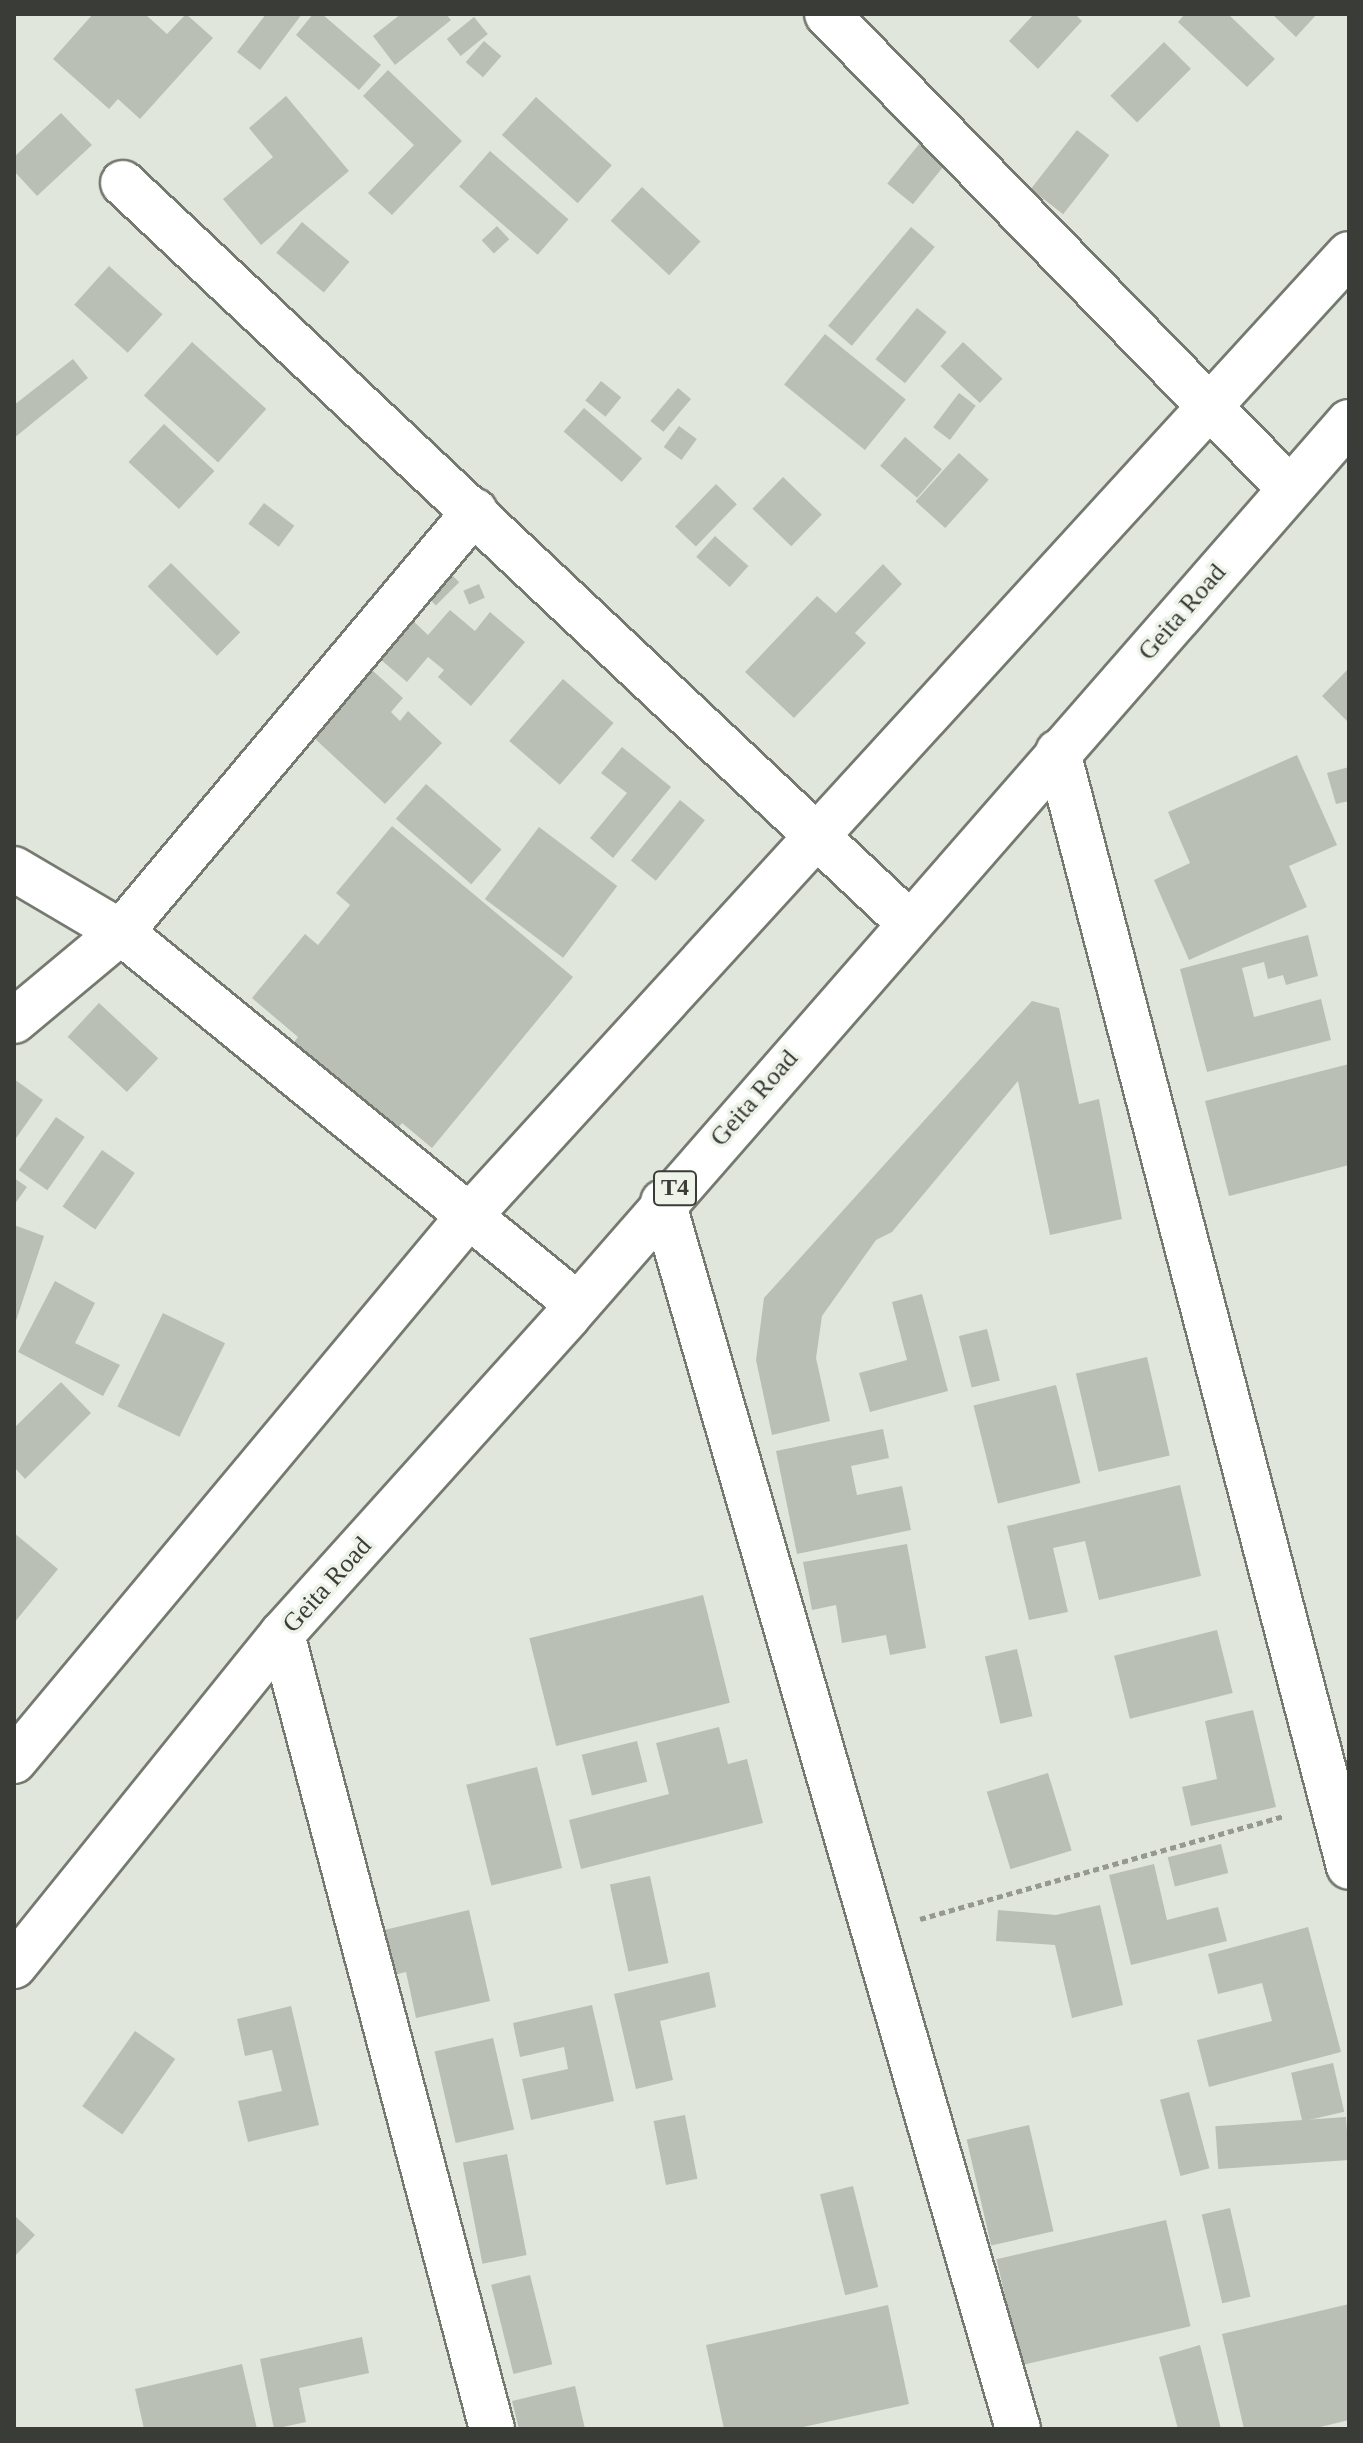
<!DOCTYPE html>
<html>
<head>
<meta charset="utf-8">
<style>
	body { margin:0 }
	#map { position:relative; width:1363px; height:2443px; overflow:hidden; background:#e0e6db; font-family:"Times New Roman",serif }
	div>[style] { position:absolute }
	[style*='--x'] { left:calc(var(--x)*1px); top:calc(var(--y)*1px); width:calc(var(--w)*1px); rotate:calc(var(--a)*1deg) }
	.building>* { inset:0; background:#b9bfb4; transform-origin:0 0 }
	.path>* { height:5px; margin-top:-2.5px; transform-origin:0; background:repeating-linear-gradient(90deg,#959992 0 6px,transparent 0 10px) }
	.roads { filter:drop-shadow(2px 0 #757a70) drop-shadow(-2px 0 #757a70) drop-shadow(0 2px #757a70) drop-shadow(0 -2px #757a70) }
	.minor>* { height:44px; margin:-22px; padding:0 22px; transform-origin:22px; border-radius:22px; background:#fff }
	.trunk>* { height:44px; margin:-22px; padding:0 22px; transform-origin:22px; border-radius:22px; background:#fff }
	span { translate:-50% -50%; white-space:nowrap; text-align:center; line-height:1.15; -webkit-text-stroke:7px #edf3e8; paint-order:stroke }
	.shield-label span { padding:2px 6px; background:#edf3e8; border:2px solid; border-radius:6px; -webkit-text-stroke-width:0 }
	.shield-label { font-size:24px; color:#3a3c38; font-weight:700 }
	.street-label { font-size:26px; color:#3a3c38 }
	.frame { position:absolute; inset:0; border:16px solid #3a3c38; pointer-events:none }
</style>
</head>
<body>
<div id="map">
	<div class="building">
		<div style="clip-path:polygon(93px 14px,145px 14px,167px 34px,186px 14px,213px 38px,140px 119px,118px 99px,109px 109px,53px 59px)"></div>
		<div style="clip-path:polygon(266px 14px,302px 14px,260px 70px,237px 52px)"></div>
		<div style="clip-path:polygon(313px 14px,322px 14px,381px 65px,359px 90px,296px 35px)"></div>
		<div style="clip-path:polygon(401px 14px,446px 14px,451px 20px,395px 65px,373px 36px)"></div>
		<div style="clip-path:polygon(1034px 14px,1075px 14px,1082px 21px,1038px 69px,1009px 41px)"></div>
		<div style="clip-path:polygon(1185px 14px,1228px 14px,1275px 59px,1247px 87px,1178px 22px)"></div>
		<div style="clip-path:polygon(1272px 14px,1317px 14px,1296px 37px)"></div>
		<div style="left:474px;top:17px;width:22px;height:35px;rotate:51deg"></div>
		<div style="left:484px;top:41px;width:23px;height:28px;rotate:41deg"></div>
		<div style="left:1164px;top:42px;width:38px;height:76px;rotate:45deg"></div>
		<div style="clip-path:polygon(388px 70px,462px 141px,392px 215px,368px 193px,414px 145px,363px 96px)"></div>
		<div style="clip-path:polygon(286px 96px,349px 171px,261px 245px,223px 199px,273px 157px,249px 128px)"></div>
		<div style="left:536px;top:97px;width:102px;height:51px;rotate:42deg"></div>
		<div style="clip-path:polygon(61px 113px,92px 145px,37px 196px,14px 171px,14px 157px)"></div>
		<div style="left:1077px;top:130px;width:41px;height:75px;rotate:38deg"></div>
		<div style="left:920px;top:143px;width:33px;height:52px;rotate:39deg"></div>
		<div style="left:490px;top:151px;width:104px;height:47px;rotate:41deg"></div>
		<div style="left:642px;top:187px;width:80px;height:46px;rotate:43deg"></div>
		<div style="left:302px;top:222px;width:62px;height:40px;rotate:40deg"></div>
		<div style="left:497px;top:226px;width:18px;height:21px;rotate:47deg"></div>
		<div style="left:911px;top:227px;width:31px;height:129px;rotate:40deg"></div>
		<div style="left:109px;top:266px;width:72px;height:52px;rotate:42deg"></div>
		<div style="left:917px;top:308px;width:38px;height:66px;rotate:39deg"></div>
		<div style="left:825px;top:334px;width:104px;height:65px;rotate:39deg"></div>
		<div style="left:192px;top:342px;width:100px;height:72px;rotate:42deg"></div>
		<div style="left:963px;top:342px;width:54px;height:33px;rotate:43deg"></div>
		<div style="clip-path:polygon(73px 359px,88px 378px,14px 438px,14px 405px)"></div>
		<div style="left:601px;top:381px;width:26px;height:25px;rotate:39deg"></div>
		<div style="left:678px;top:388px;width:17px;height:43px;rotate:40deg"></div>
		<div style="left:959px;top:393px;width:21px;height:43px;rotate:37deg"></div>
		<div style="left:584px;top:408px;width:77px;height:31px;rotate:41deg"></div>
		<div style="left:164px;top:424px;width:69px;height:52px;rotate:43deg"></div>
		<div style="left:679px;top:426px;width:22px;height:26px;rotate:36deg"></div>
		<div style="left:905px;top:437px;width:49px;height:38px;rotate:41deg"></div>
		<div style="left:959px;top:453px;width:40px;height:65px;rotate:42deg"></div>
		<div style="left:783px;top:477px;width:54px;height:44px;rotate:44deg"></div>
		<div style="left:716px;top:484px;width:29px;height:59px;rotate:44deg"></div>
		<div style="left:264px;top:503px;width:38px;height:26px;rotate:37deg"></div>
		<div style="left:715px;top:536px;width:45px;height:28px;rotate:42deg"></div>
		<div style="left:171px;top:563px;width:98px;height:33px;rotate:45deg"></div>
		<div style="clip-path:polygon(883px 564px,902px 584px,855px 633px,866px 643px,794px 718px,745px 672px,817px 596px,836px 613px)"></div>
		<div style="left:450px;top:573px;width:13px;height:33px;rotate:45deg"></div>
		<div style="left:479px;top:584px;width:15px;height:17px;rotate:67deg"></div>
		<div style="clip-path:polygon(450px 610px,475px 631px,490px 612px,525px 642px,471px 706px,438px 677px,444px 670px,428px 657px,407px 682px,380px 659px,412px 620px,428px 635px)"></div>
		<div style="clip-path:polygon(1349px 668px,1349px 719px,1347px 721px,1322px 696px)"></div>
		<div style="clip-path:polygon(372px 670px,403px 698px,391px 712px,400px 721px,408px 711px,442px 743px,385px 804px,312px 736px)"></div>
		<div style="left:563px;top:679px;width:67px;height:82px;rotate:41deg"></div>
		<div style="clip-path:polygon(622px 747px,671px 787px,613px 858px,590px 838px,627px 793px,601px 773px)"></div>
		<div style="clip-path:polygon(1297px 755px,1337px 845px,1289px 866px,1307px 907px,1189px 960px,1154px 880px,1190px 863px,1168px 812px)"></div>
		<div style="clip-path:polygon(1349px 767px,1349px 801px,1336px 804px,1327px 773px)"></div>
		<div style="left:426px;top:784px;width:100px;height:46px;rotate:41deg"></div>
		<div style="left:680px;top:800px;width:32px;height:78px;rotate:39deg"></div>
		<div style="clip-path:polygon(392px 826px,573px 977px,432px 1148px,402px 1123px,390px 1138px,286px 1052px,298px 1037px,252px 998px,305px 934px,318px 945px,350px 905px,336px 893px)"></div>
		<div style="left:539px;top:827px;width:98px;height:90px;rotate:37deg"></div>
		<div style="clip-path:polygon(1308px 935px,1318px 976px,1286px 985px,1283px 975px,1268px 979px,1264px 962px,1242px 968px,1254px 1017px,1321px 999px,1331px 1040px,1207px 1072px,1180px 969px)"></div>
		<div style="clip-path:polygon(1032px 1001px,1059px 1008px,1079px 1104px,1099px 1099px,1122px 1219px,1050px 1235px,1018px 1081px,892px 1232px,876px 1240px,822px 1316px,816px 1358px,830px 1421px,772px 1435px,756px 1360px,764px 1298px)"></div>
		<div style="left:99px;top:1003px;width:81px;height:46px;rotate:43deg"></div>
		<div style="clip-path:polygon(1349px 1064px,1349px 1165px,1229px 1196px,1205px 1101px)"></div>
		<div style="clip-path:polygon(14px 1079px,43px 1100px,14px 1141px)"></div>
		<div style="left:56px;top:1117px;width:35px;height:65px;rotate:35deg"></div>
		<div style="left:102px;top:1150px;width:40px;height:69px;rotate:35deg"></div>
		<div style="clip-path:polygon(14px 1178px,27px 1187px,14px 1205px)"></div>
		<div style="clip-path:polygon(14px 1225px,44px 1236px,15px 1324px,14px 1324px)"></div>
		<div style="clip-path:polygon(55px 1281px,95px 1303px,75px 1343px,120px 1365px,103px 1396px,18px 1352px)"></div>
		<div style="clip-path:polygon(922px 1294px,948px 1391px,870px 1412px,859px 1373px,907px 1360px,892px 1302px)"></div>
		<div style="left:163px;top:1313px;width:69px;height:104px;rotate:26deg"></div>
		<div style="left:987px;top:1329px;width:53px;height:29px;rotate:76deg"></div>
		<div style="left:1147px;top:1357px;width:101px;height:73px;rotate:77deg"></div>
		<div style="clip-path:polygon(61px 1382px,91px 1413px,25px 1479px,14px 1467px,14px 1428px)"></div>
		<div style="left:1056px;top:1385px;width:101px;height:85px;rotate:76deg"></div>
		<div style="clip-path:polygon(883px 1429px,889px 1458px,851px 1466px,857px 1495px,902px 1486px,911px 1530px,797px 1554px,776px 1451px)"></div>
		<div style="clip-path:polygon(1180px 1485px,1201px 1576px,1099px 1600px,1085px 1541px,1053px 1548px,1068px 1612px,1029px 1620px,1007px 1526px)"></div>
		<div style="clip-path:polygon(14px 1533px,58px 1569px,14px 1623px)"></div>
		<div style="clip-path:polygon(907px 1544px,926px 1648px,890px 1655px,886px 1635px,842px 1643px,836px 1605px,812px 1610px,803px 1562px)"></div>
		<div style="left:703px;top:1595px;width:111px;height:179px;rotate:76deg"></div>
		<div style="left:1217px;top:1630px;width:65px;height:106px;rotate:76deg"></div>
		<div style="left:1017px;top:1649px;width:69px;height:33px;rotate:77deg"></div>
		<div style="clip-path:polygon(1253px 1710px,1276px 1807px,1191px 1826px,1182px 1787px,1217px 1779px,1205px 1721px)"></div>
		<div style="clip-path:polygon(719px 1727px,728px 1764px,747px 1759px,763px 1823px,581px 1869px,569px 1820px,669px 1794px,656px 1743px)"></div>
		<div style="left:637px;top:1741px;width:42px;height:57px;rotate:76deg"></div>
		<div style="left:537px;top:1767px;width:104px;height:73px;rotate:76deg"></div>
		<div style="left:1048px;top:1773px;width:81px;height:64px;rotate:73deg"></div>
		<div style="left:1221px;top:1844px;width:30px;height:55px;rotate:76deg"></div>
		<div style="clip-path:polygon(1154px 1864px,1167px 1920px,1218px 1907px,1227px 1941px,1131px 1965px,1109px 1875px)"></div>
		<div style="left:650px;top:1876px;width:89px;height:41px;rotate:78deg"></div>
		<div style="clip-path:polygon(1100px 1905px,1123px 2005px,1072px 2018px,1055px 1945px,996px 1941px,998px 1910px,1056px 1915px)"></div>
		<div style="clip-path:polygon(469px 1910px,490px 2001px,416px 2018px,406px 1972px,390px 1976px,380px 1931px)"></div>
		<div style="clip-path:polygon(1308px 1927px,1341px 2052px,1209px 2087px,1197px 2040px,1272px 2021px,1262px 1983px,1218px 1994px,1208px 1954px)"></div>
		<div style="clip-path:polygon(709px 1972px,716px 2007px,660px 2021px,673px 2080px,636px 2089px,614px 1994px)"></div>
		<div style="clip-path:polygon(592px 2005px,614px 2101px,531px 2120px,522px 2079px,568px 2069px,564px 2047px,520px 2057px,513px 2023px)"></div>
		<div style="clip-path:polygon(291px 2006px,319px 2125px,248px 2142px,238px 2101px,282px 2091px,272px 2050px,245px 2056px,237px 2019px)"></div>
		<div style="left:135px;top:2031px;width:49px;height:92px;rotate:35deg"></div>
		<div style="left:493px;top:2038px;width:94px;height:60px;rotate:77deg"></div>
		<div style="left:1333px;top:2063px;width:50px;height:43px;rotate:77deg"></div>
		<div style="left:1189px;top:2092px;width:79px;height:30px;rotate:75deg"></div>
		<div style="left:685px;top:2115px;width:65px;height:32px;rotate:79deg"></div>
		<div style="left:1346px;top:2117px;width:43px;height:131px;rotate:86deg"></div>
		<div style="left:1029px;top:2125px;width:109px;height:64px;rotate:77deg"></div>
		<div style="left:507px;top:2154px;width:103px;height:45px;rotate:79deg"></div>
		<div style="left:853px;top:2186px;width:104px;height:34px;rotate:76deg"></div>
		<div style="left:1230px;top:2208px;width:91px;height:29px;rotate:77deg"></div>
		<div style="clip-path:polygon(14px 2215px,35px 2235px,14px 2257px)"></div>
		<div style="left:1166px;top:2220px;width:109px;height:174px;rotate:77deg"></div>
		<div style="left:530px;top:2275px;width:92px;height:40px;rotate:76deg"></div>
		<div style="clip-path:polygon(1349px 2304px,1349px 2420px,1312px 2429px,1244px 2429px,1222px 2334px)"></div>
		<div style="clip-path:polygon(888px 2305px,909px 2404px,794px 2429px,724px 2429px,706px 2345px)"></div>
		<div style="clip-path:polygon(362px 2337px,369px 2373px,299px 2388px,306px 2422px,274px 2429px,260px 2359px)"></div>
		<div style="clip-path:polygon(1200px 2345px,1221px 2429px,1178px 2429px,1159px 2357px)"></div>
		<div style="clip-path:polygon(242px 2364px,257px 2429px,144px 2429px,135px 2389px)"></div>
		<div style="clip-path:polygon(575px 2386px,585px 2429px,519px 2429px,512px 2401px)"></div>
	</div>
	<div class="path">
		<div style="--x:920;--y:1919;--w:377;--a:-15.8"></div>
	</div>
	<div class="roads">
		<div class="minor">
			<div style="--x:827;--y:14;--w:663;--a:45.73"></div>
			<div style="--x:123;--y:183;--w:1080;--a:43.27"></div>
			<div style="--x:1058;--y:752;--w:1152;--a:75.37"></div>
			<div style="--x:14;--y:869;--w:124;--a:30.5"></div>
			<div style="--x:121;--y:932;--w:588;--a:39.21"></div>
			<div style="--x:14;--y:1021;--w:139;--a:-39.8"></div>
			<div style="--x:121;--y:932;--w:550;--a:-49.94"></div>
			<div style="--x:663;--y:1202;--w:1277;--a:73.86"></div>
			<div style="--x:282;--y:1634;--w:822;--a:75.2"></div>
			<div style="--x:14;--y:1761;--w:699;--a:-50.16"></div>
			<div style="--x:462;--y:1224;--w:1314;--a:-47.56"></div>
		</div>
		<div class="trunk">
			<div style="--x:14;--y:1966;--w:427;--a:-51.1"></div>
			<div style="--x:282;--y:1634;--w:428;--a:-48"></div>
			<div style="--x:568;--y:1316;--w:1187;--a:-48.86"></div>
		</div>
	</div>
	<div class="shield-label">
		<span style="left:675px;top:1188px">T4</span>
	</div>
	<div class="street-label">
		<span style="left:1182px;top:612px;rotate:-49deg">Geita Road</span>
		<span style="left:754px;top:1098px;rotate:-49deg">Geita Road</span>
		<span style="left:327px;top:1585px;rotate:-48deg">Geita Road</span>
	</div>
	<div class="frame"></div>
</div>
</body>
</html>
